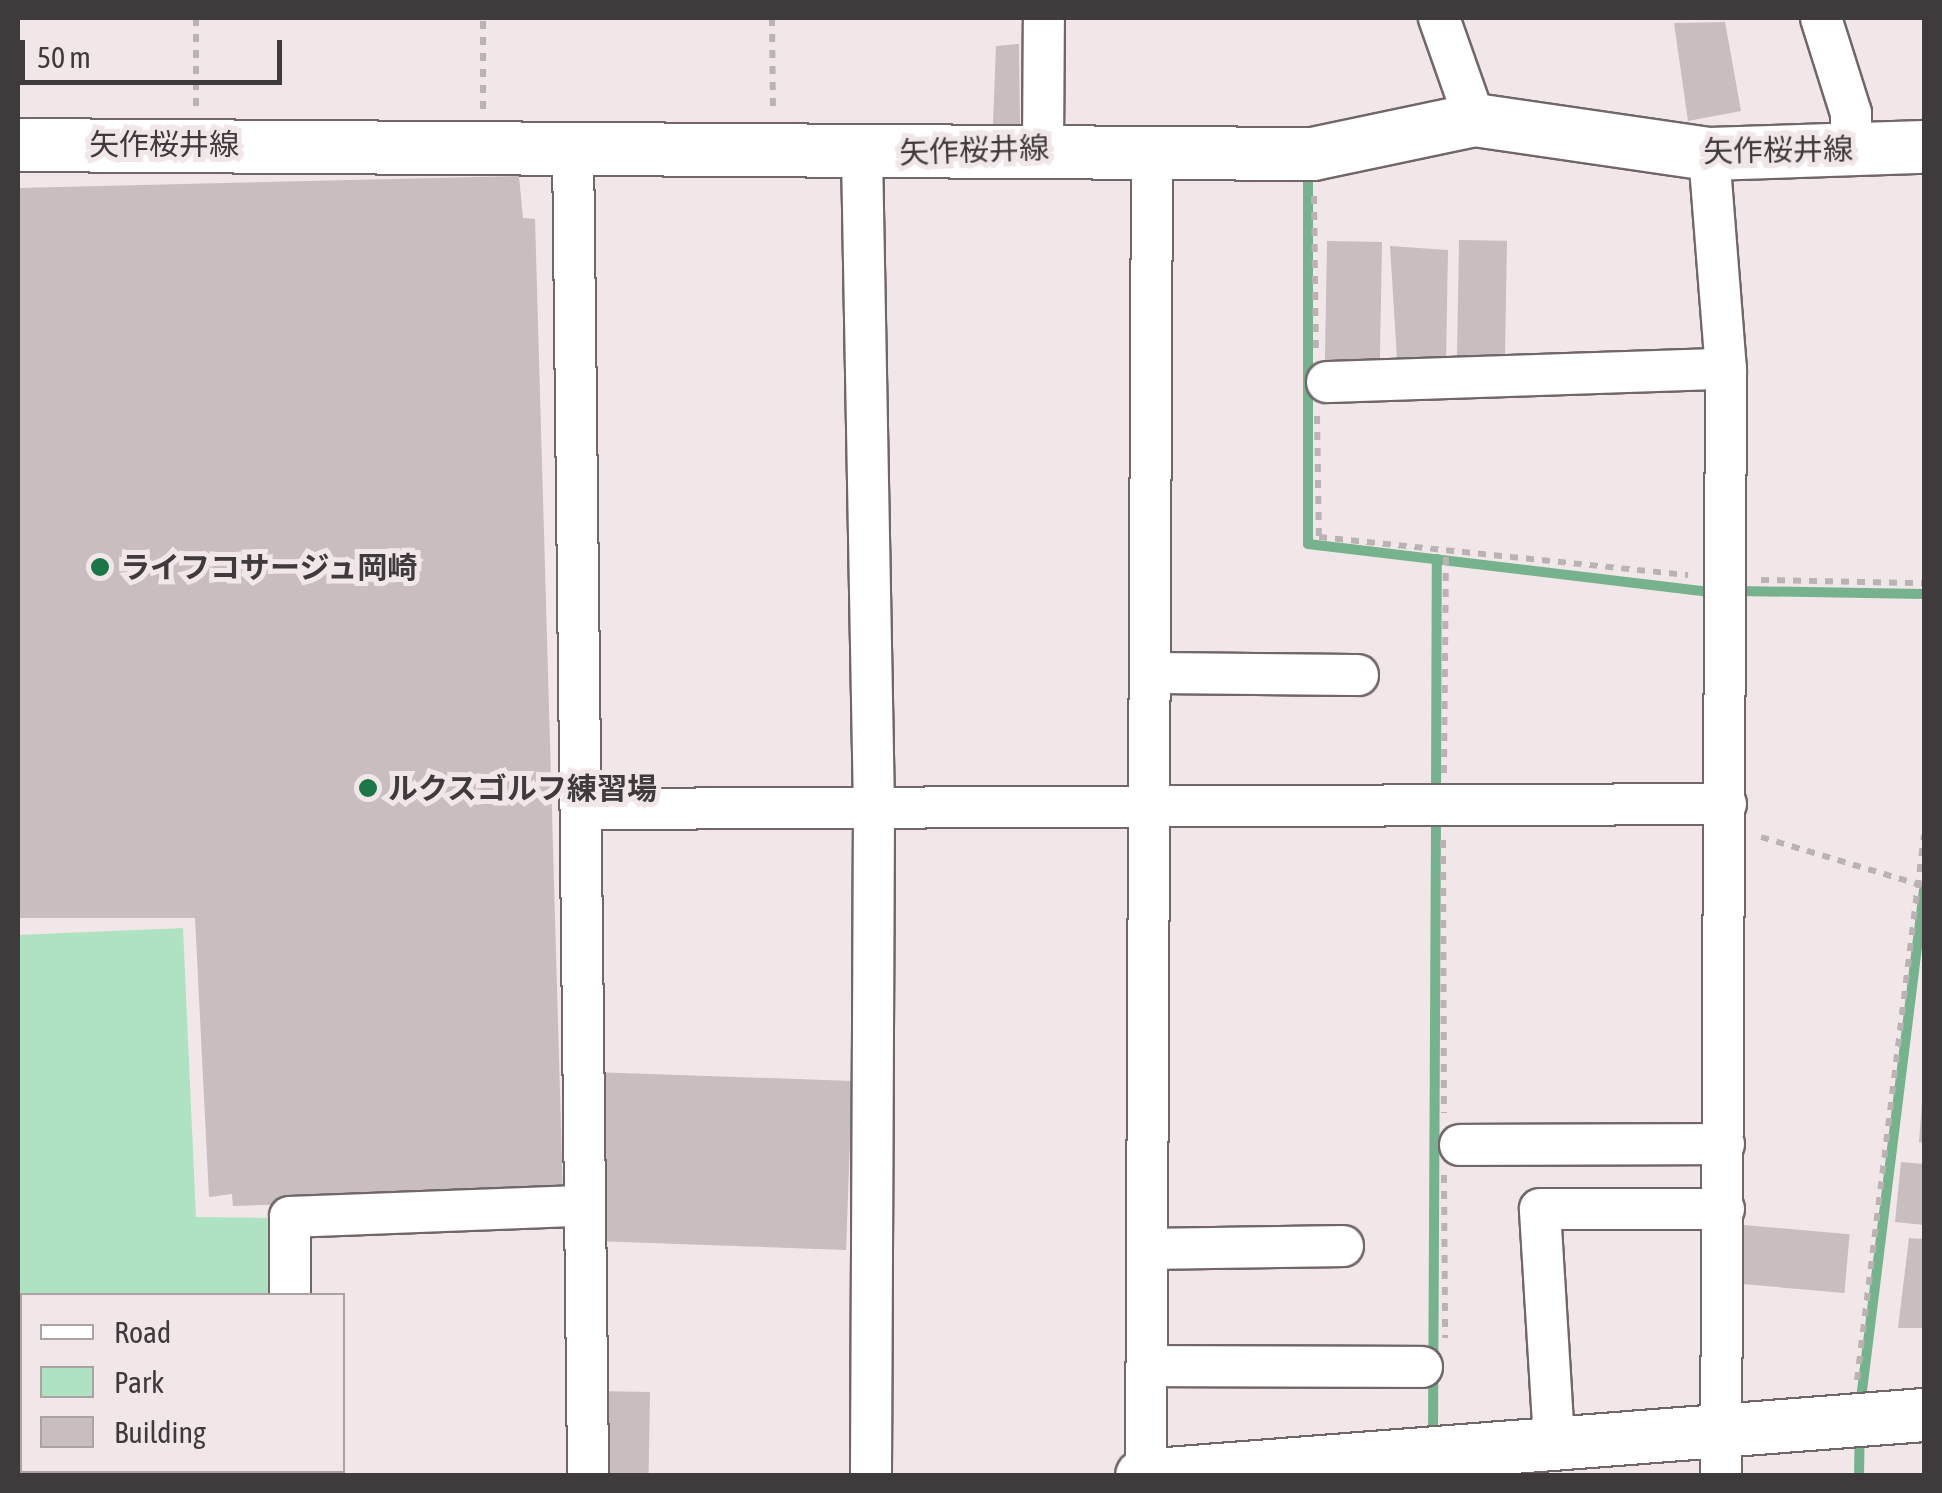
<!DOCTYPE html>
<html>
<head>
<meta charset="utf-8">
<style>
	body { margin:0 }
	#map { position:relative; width:1942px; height:1493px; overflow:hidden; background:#f2e7e8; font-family:"Asap Condensed","Noto Sans JP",sans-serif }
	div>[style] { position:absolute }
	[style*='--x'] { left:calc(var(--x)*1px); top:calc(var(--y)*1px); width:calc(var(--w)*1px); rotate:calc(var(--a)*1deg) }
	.green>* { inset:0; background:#aee2c2 }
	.stream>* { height:10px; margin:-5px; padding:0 5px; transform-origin:5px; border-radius:5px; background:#77b28e }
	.building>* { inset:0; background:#c8bdbf; transform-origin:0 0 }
	.path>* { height:6px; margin-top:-3px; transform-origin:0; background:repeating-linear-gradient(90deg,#bbb2b3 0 8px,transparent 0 16px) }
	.roads { filter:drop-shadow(2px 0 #716769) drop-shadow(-2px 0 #716769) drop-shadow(0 2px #716769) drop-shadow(0 -2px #716769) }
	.minor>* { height:40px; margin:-20px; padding:0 20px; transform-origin:20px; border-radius:20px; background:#fff }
	.tertiary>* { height:52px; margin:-26px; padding:0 26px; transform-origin:26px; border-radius:26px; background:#fff }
	.dots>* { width:28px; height:28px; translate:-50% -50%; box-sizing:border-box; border:5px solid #f2e7e8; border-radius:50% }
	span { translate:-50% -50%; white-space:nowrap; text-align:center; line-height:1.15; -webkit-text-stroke:10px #f2e7e8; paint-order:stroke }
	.street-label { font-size:30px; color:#3f3a3b }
	.poi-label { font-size:30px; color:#3f3a3b; font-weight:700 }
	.left { translate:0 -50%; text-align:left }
	.frame { position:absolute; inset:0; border:20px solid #3f3a3b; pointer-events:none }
	.legend { position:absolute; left:20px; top:1293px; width:325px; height:180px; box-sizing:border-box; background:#f2e7e8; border:2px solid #aaa2a3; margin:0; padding:12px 18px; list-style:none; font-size:30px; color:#3f3a3b }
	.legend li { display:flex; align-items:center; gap:20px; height:50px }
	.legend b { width:50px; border:2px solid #aaa2a3 }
	.scale { position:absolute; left:20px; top:40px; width:262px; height:45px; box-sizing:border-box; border:5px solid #3f3a3b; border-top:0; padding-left:12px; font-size:30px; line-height:35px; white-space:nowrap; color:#3f3a3b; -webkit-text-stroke:8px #f2e7e8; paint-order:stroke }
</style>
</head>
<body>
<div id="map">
	<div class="green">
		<div style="clip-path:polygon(183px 928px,196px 1217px,274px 1218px,274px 1295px,22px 1296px,22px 1470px,274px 1475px,18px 1475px,18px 935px)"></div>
	</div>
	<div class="stream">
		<div style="--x:1308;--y:170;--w:374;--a:90"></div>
		<div style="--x:1308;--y:544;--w:411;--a:6.8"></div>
		<div style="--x:1739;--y:591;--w:185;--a:0.9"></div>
		<div style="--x:1436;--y:796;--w:237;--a:-89.8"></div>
		<div style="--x:1860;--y:1407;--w:521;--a:-82.94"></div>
		<div style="--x:1433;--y:1435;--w:619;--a:-89.72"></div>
		<div style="--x:1859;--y:1476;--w:39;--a:-89"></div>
	</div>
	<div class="building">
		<div style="clip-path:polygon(1725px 22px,1741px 111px,1688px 121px,1674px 23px)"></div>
		<div style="clip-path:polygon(1019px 44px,1020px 127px,993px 124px,996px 46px)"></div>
		<div style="clip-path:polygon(519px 176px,523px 218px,535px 219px,563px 1196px,233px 1206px,232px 1194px,209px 1197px,195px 918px,18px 918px,18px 188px)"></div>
		<div style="left:1459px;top:240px;width:48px;height:116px;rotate:1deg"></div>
		<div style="left:1327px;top:241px;width:55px;height:122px;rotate:1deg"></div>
		<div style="clip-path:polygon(1390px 246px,1448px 250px,1446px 362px,1397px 359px)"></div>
		<div style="left:852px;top:1081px;width:169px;height:253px;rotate:92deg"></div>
		<div style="clip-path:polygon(1922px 1104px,1924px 1104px,1924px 1143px,1919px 1142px)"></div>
		<div style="clip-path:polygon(1901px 1162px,1924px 1164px,1924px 1225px,1895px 1222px)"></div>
		<div style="left:1744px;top:1225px;width:106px;height:59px;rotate:5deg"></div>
		<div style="clip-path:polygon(1909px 1238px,1924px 1239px,1924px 1328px,1898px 1328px)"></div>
		<div style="left:596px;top:1391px;width:54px;height:85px;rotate:1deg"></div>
		<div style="clip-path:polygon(18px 1431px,22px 1470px,47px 1476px,18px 1476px)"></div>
	</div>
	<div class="path">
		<div style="--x:772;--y:18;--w:93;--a:89.4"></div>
		<div style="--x:196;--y:106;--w:88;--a:-90"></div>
		<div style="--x:483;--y:109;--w:91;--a:-90"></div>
		<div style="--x:1314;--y:196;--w:153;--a:89.3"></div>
		<div style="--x:1317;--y:416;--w:121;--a:89.1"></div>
		<div style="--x:1319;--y:537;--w:371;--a:5.9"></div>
		<div style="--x:1761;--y:580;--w:163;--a:1.1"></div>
		<div style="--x:1444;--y:773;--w:223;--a:-89.5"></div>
		<div style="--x:1761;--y:837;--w:170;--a:16.7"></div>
		<div style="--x:1443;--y:840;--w:273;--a:89.8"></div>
		<div style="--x:1444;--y:1175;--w:163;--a:89.6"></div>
		<div style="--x:1857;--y:1380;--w:549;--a:-82.99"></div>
	</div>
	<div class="roads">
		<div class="minor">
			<div style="--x:1439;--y:18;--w:108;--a:70.6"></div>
			<div style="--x:1821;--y:18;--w:100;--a:72.5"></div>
			<div style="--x:1851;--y:113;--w:36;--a:90"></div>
			<div style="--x:573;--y:146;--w:1330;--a:89.35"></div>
			<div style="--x:1043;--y:146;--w:128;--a:-89.6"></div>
			<div style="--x:862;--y:154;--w:656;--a:88.95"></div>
			<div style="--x:874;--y:810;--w:666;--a:90.26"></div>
			<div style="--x:1709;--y:154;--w:216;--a:85.5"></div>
			<div style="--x:1726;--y:369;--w:1107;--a:90.26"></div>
			<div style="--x:1327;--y:382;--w:399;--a:-1.9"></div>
			<div style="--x:1154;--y:673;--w:204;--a:0.6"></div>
			<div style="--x:584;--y:809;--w:1142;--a:-0.25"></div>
			<div style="--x:1460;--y:1145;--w:264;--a:-0.2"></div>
			<div style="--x:1149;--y:1249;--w:194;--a:-0.9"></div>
			<div style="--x:290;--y:1296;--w:79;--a:-90"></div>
			<div style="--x:290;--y:1217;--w:289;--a:-2.2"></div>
			<div style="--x:1148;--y:1366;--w:274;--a:0.2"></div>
			<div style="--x:1554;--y:1440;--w:231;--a:-93.5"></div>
			<div style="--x:1540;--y:1209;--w:184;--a:0"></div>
			<div style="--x:291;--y:1470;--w:6;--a:90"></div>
			<div style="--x:1146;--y:1476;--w:1327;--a:-89.74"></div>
		</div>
		<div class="tertiary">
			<div style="--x:18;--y:145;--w:1295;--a:0.4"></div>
			<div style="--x:1313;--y:154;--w:166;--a:-11.9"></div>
			<div style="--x:1475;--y:120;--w:236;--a:8.3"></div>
			<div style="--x:1709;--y:154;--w:215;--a:-1.9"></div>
			<div style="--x:1142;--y:1476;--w:784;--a:-4.46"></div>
		</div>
	</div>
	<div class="dots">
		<div style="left:100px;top:567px;background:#1c764a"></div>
		<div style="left:368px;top:788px;background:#1c764a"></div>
	</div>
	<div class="street-label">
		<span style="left:164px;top:144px">矢作桜井線</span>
		<span style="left:974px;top:150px;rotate:-2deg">矢作桜井線</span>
		<span style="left:1778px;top:150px;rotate:-1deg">矢作桜井線</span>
	</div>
	<div class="poi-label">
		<span class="left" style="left:120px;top:567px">ライフコサージュ岡崎</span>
		<span class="left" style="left:388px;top:788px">ルクスゴルフ練習場</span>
	</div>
	<div class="frame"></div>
	<ul class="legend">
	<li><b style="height:12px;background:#fff"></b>Road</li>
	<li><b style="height:28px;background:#aee2c2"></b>Park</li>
	<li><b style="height:28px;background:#c8bdbf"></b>Building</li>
	</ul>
	<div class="scale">50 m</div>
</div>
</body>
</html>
